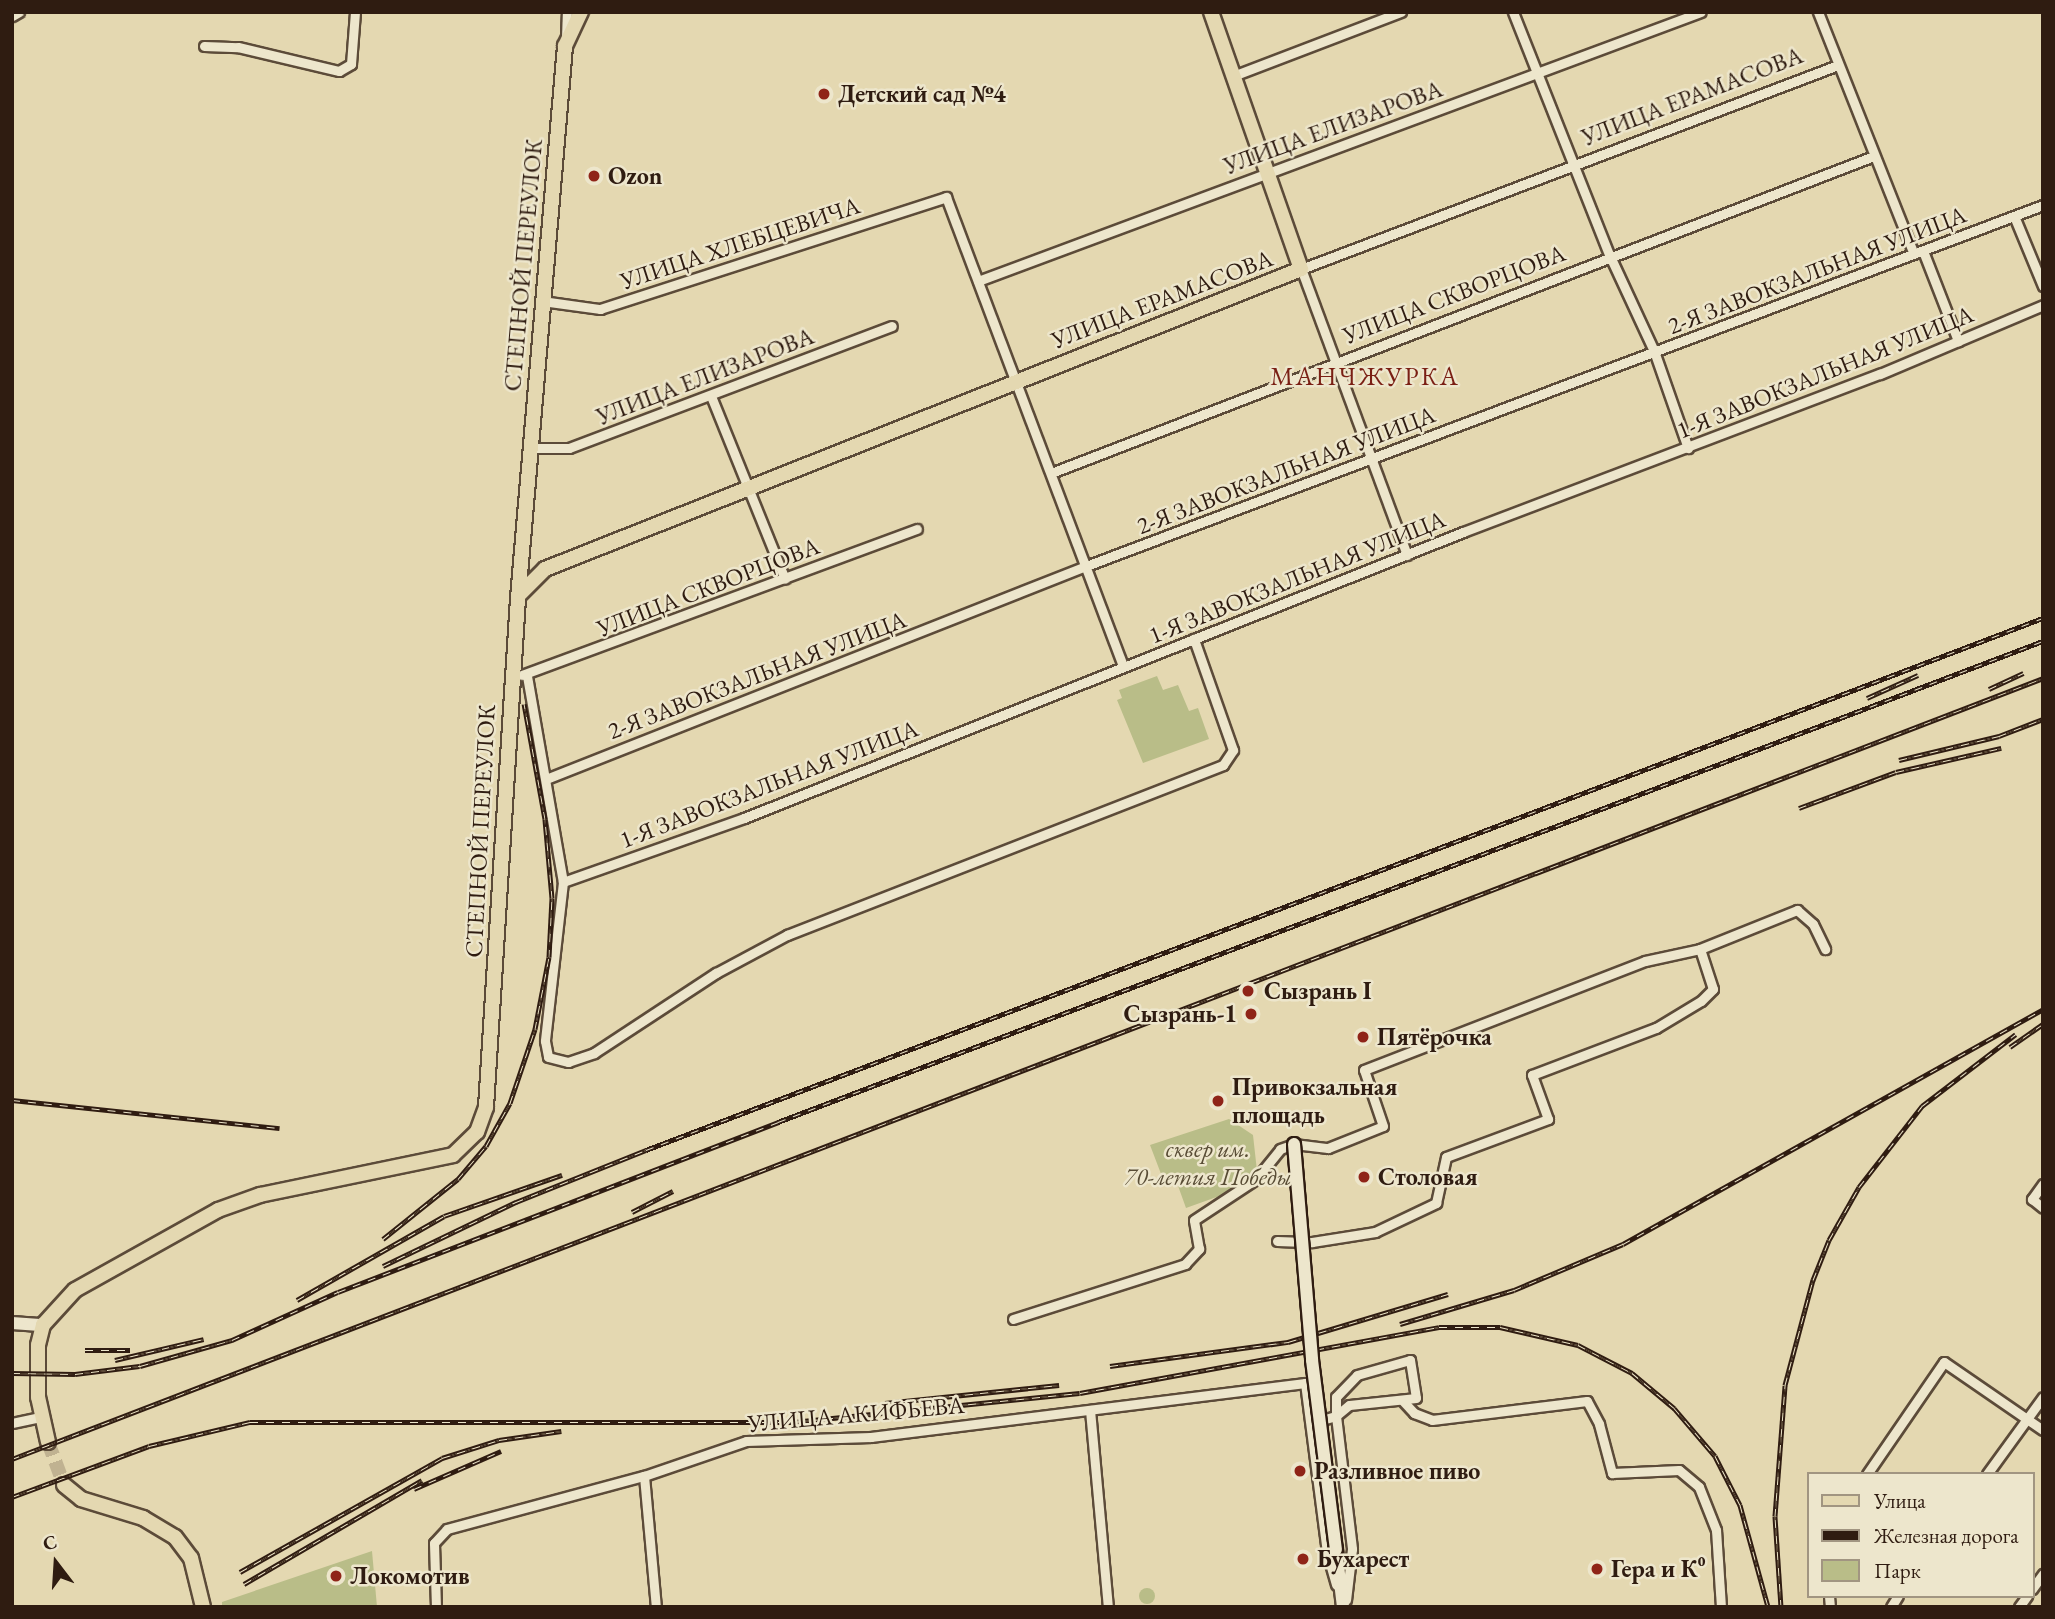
<!DOCTYPE html>
<html>
<head>
<meta charset="utf-8">
<style>
	body { margin:0 }
	#map { position:relative; width:2055px; height:1619px; overflow:hidden; background:#e4d8b1; font-family:"EB Garamond",serif }
	div>[style] { position:absolute }
	[style*='--x'] { left:calc(var(--x)*1px); top:calc(var(--y)*1px); width:calc(var(--w)*1px); rotate:calc(var(--a)*1deg) }
	.green>* { inset:0; background:#b9bd88 }
	.round { border-radius:50% }
	.primary-tunnel>* { height:14px; margin-top:-7px; transform-origin:0; background:repeating-linear-gradient(90deg,#c0b291 0 14px,transparent 0 21px) }
	.roads { filter:drop-shadow(2px 0 #5c4b39) drop-shadow(-2px 0 #5c4b39) drop-shadow(0 2px #5c4b39) drop-shadow(0 -2px #5c4b39) }
	.street>* { height:9px; margin:-4.5px; padding:0 4.5px; transform-origin:4.5px; border-radius:4.5px; background:#ede6cc }
	.secondary>* { height:12px; margin:-6px; padding:0 6px; transform-origin:6px; border-radius:6px; background:#ede6cc }
	.primary>* { height:14px; margin:-7px; padding:0 7px; transform-origin:7px; border-radius:7px; background:#e4d8b1 }
	.rail>* { height:5px; margin-top:-2.5px; transform-origin:0; background:repeating-linear-gradient(90deg,#ede6cc 0 8px,#2f1c11 0 16px); box-sizing:border-box; border-block:2px solid #2f1c11 }
	.bridges { filter:drop-shadow(2px 0 #2f1c11) drop-shadow(-2px 0 #2f1c11) drop-shadow(0 2px #2f1c11) drop-shadow(0 -2px #2f1c11) }
	.secondary-bridge>* { height:12px; margin:-6px; padding:0 6px; transform-origin:6px; border-radius:6px; background:#ede6cc }
	.dots>* { width:19px; height:19px; translate:-50% -50%; box-sizing:border-box; border:4px solid #ede6cc; border-radius:50% }
	span { translate:-50% -50%; white-space:nowrap; text-align:center; line-height:1.15; -webkit-text-stroke:5px #ede6cc; paint-order:stroke }
	.poi-label { font-size:24px; color:#2f1c11; font-weight:700 }
	.left { translate:0 -50%; text-align:left }
	.right { translate:-100% -50%; text-align:right }
	.street-label { font-size:24px; color:#2f1c11 }
	.park-label { font-size:24px; color:#584c35; font-style:italic }
	.neighbourhood-label { font-size:26px; color:#7a1f14; letter-spacing:2px }
	.frame { position:absolute; inset:0; border:14px solid #2f1c11; pointer-events:none }
	.legend { position:absolute; left:1807px; top:1472px; width:228px; height:126px; box-sizing:border-box; background:#ede6cc; border:2px solid #a19581; margin:0; padding:9px 12px; list-style:none; font-size:21px; color:#2f1c11 }
	.legend li { display:flex; align-items:center; gap:14px; height:35px }
	.legend b { width:35px; border:2px solid #a19581 }
	.north { position:absolute; left:21px; top:1528px; width:70px; height:70px; -webkit-text-stroke:5px #ede6cc; paint-order:stroke; rotate:343deg; font-size:19px; font-weight:700; line-height:28px; text-align:center; color:#2f1c11 }
	.north::after { content:''; display:block; margin:auto; width:24px; height:32px; background:#2f1c11; clip-path:polygon(50% 0,100% 100%,50% 72%,0 100%) }
</style>
</head>
<body>
<div id="map">
	<div class="green">
		<div style="clip-path:polygon(1157px 676px,1163px 690px,1178px 685px,1189px 711px,1198px 708px,1209px 739px,1143px 763px,1117px 700px,1122px 698px,1119px 690px)"></div>
		<div style="clip-path:polygon(1229px 1119px,1253px 1135px,1257px 1171px,1225px 1194px,1186px 1208px,1177px 1183px,1166px 1187px,1150px 1145px)"></div>
		<div style="clip-path:polygon(372px 1551px,377px 1607px,222px 1607px,222px 1602px)"></div>
		<div class="round" style="left:1139px;top:1588px;width:16px;height:16px"></div>
	</div>
	<div class="primary-tunnel">
		<div style="--x:48;--y:1442;--w:46;--a:69.6"></div>
	</div>
	<div class="roads">
		<div class="street">
			<div style="--x:1513;--y:12;--w:260;--a:68.4"></div>
			<div style="--x:1609;--y:254;--w:107;--a:65.1"></div>
			<div style="--x:1654;--y:351;--w:103;--a:70.7"></div>
			<div style="--x:1818;--y:12;--w:260;--a:68.4"></div>
			<div style="--x:12;--y:16;--w:8;--a:-30"></div>
			<div style="--x:566;--y:38;--w:26;--a:-88"></div>
			<div style="--x:204;--y:46;--w:34;--a:2"></div>
			<div style="--x:238;--y:47;--w:104;--a:13.4"></div>
			<div style="--x:339;--y:71;--w:14;--a:-30"></div>
			<div style="--x:351;--y:64;--w:52;--a:-85.6"></div>
			<div style="--x:1233;--y:76;--w:180;--a:-20.9"></div>
			<div style="--x:2014;--y:216;--w:76;--a:67.5"></div>
			<div style="--x:1923;--y:251;--w:97;--a:68.7"></div>
			<div style="--x:978;--y:281;--w:771;--a:-20.41"></div>
			<div style="--x:542;--y:301;--w:59;--a:7.9"></div>
			<div style="--x:600;--y:309;--w:364;--a:-17.9"></div>
			<div style="--x:946;--y:197;--w:501;--a:69.32"></div>
			<div style="--x:711;--y:396;--w:197;--a:68"></div>
			<div style="--x:529;--y:448;--w:40;--a:0"></div>
			<div style="--x:569;--y:448;--w:345;--a:-20.7"></div>
			<div style="--x:1051;--y:473;--w:882;--a:-21.07"></div>
			<div style="--x:1407;--y:555;--w:305;--a:-110.3"></div>
			<div style="--x:1301;--y:269;--w:574;--a:-20.8"></div>
			<div style="--x:522;--y:675;--w:421;--a:-20.3"></div>
			<div style="--x:527;--y:676;--w:209;--a:80.1"></div>
			<div style="--x:563;--y:882;--w:160;--a:96.5"></div>
			<div style="--x:545;--y:1041;--w:16;--a:79"></div>
			<div style="--x:548;--y:1057;--w:21;--a:14"></div>
			<div style="--x:568;--y:1062;--w:28;--a:-19"></div>
			<div style="--x:594;--y:1053;--w:146;--a:-33.3"></div>
			<div style="--x:716;--y:973;--w:81;--a:-28.2"></div>
			<div style="--x:787;--y:935;--w:468;--a:-21.3"></div>
			<div style="--x:1223;--y:765;--w:18;--a:-56"></div>
			<div style="--x:1233;--y:750;--w:118;--a:-109.4"></div>
			<div style="--x:546;--y:779;--w:580;--a:-21.53"></div>
			<div style="--x:1086;--y:566;--w:1023;--a:-20.67"></div>
			<div style="--x:563;--y:882;--w:192;--a:-19.5"></div>
			<div style="--x:744;--y:818;--w:774;--a:-21.69"></div>
			<div style="--x:1463;--y:532;--w:446;--a:-20.8"></div>
			<div style="--x:1880;--y:374;--w:177;--a:-22.9"></div>
			<div style="--x:2043;--y:1184;--w:19;--a:126"></div>
			<div style="--x:2032;--y:1199;--w:14;--a:39"></div>
			<div style="--x:1277;--y:1241;--w:35;--a:2"></div>
			<div style="--x:1312;--y:1242;--w:64;--a:-9"></div>
			<div style="--x:1375;--y:1232;--w:68;--a:-25.4"></div>
			<div style="--x:1436;--y:1203;--w:47;--a:-77.7"></div>
			<div style="--x:1446;--y:1157;--w:109;--a:-20.4"></div>
			<div style="--x:1548;--y:1119;--w:47;--a:-110"></div>
			<div style="--x:1532;--y:1075;--w:133;--a:-20.8"></div>
			<div style="--x:1656;--y:1028;--w:52;--a:-31"></div>
			<div style="--x:1701;--y:1001;--w:17;--a:-45"></div>
			<div style="--x:1713;--y:989;--w:42;--a:-108"></div>
			<div style="--x:1013;--y:1319;--w:181;--a:-17.7"></div>
			<div style="--x:1185;--y:1264;--w:21;--a:-47"></div>
			<div style="--x:1199;--y:1249;--w:29;--a:-100"></div>
			<div style="--x:1194;--y:1220;--w:74;--a:-33.5"></div>
			<div style="--x:1256;--y:1179;--w:38;--a:-51"></div>
			<div style="--x:1280;--y:1149;--w:15;--a:-20"></div>
			<div style="--x:1294;--y:1144;--w:34;--a:7"></div>
			<div style="--x:1328;--y:1148;--w:59;--a:-21.8"></div>
			<div style="--x:1383;--y:1126;--w:59;--a:-108.7"></div>
			<div style="--x:1364;--y:1070;--w:301;--a:-21.2"></div>
			<div style="--x:1645;--y:961;--w:56;--a:-12.3"></div>
			<div style="--x:1700;--y:949;--w:105;--a:-21.9"></div>
			<div style="--x:1797;--y:910;--w:21;--a:41"></div>
			<div style="--x:1813;--y:924;--w:28;--a:64"></div>
			<div style="--x:1402;--y:1400;--w:18;--a:47"></div>
			<div style="--x:1414;--y:1413;--w:19;--a:21"></div>
			<div style="--x:1432;--y:1420;--w:156;--a:-7"></div>
			<div style="--x:1587;--y:1401;--w:26;--a:62"></div>
			<div style="--x:1599;--y:1424;--w:51;--a:75.1"></div>
			<div style="--x:1612;--y:1473;--w:67;--a:-2.6"></div>
			<div style="--x:1679;--y:1470;--w:26;--a:40"></div>
			<div style="--x:1699;--y:1487;--w:46;--a:68.4"></div>
			<div style="--x:1716;--y:1530;--w:77;--a:86.3"></div>
			<div style="--x:1090;--y:1410;--w:198;--a:84.8"></div>
			<div style="--x:1315;--y:1422;--w:22;--a:-16"></div>
			<div style="--x:1336;--y:1416;--w:19;--a:-90"></div>
			<div style="--x:1336;--y:1397;--w:30;--a:-46"></div>
			<div style="--x:1357;--y:1375;--w:55;--a:-15.8"></div>
			<div style="--x:1410;--y:1360;--w:38;--a:81"></div>
			<div style="--x:1416;--y:1398;--w:67;--a:174"></div>
			<div style="--x:1349;--y:1405;--w:17;--a:140"></div>
			<div style="--x:1336;--y:1416;--w:134;--a:83.1"></div>
			<div style="--x:1352;--y:1549;--w:51;--a:96.7"></div>
			<div style="--x:12;--y:1423;--w:30;--a:-12"></div>
			<div style="--x:1867;--y:1474;--w:136;--a:-55.5"></div>
			<div style="--x:1944;--y:1362;--w:120;--a:34.5"></div>
			<div style="--x:1987;--y:1474;--w:95;--a:-54"></div>
			<div style="--x:644;--y:1476;--w:132;--a:84.8"></div>
			<div style="--x:2032;--y:1589;--w:19;--a:-54"></div>
			<div style="--x:1829;--y:1596;--w:11;--a:85"></div>
			<div style="--x:436;--y:1607;--w:64;--a:-91.8"></div>
			<div style="--x:434;--y:1543;--w:19;--a:-47"></div>
			<div style="--x:447;--y:1529;--w:204;--a:-15.1"></div>
			<div style="--x:644;--y:1476;--w:108;--a:-18.9"></div>
			<div style="--x:746;--y:1441;--w:125;--a:-1.8"></div>
			<div style="--x:871;--y:1437;--w:437;--a:-7.1"></div>
			<div style="--x:1305;--y:1383;--w:171;--a:82.6"></div>
			<div style="--x:1327;--y:1553;--w:33;--a:74"></div>
			<div style="--x:1891;--y:1607;--w:13;--a:-58"></div>
			<div style="--x:2019;--y:1607;--w:14;--a:-54"></div>
		</div>
		<div class="secondary">
			<div style="--x:12;--y:1323;--w:31;--a:4"></div>
			<div style="--x:1336;--y:1549;--w:58;--a:83.1"></div>
		</div>
		<div class="primary">
			<div style="--x:520;--y:594;--w:35;--a:-45"></div>
			<div style="--x:545;--y:569;--w:813;--a:-21.64"></div>
			<div style="--x:1301;--y:269;--w:272;--a:-109.3"></div>
			<div style="--x:48;--y:1442;--w:46;--a:-102.5"></div>
			<div style="--x:38;--y:1397;--w:52;--a:-90"></div>
			<div style="--x:38;--y:1345;--w:21;--a:-76"></div>
			<div style="--x:43;--y:1325;--w:47;--a:-47.6"></div>
			<div style="--x:75;--y:1290;--w:164;--a:-29.2"></div>
			<div style="--x:218;--y:1210;--w:45;--a:-19.7"></div>
			<div style="--x:260;--y:1195;--w:197;--a:-11.7"></div>
			<div style="--x:453;--y:1155;--w:33;--a:-44"></div>
			<div style="--x:477;--y:1132;--w:27;--a:-70"></div>
			<div style="--x:486;--y:1107;--w:510;--a:-86.4"></div>
			<div style="--x:518;--y:598;--w:554;--a:-85.13"></div>
			<div style="--x:565;--y:46;--w:38;--a:-65"></div>
			<div style="--x:64;--y:1485;--w:22;--a:39"></div>
			<div style="--x:81;--y:1499;--w:65;--a:17"></div>
			<div style="--x:143;--y:1518;--w:37;--a:31"></div>
			<div style="--x:175;--y:1537;--w:26;--a:53"></div>
			<div style="--x:191;--y:1558;--w:50;--a:76.2"></div>
		</div>
	</div>
	<div class="rail">
		<div style="--x:1989;--y:689;--w:38;--a:-25"></div>
		<div style="--x:1867;--y:698;--w:56;--a:-24.3"></div>
		<div style="--x:1899;--y:760;--w:103;--a:-13.5"></div>
		<div style="--x:1999;--y:736;--w:47;--a:-21.1"></div>
		<div style="--x:1799;--y:808;--w:103;--a:-20.4"></div>
		<div style="--x:1896;--y:772;--w:108;--a:-12.9"></div>
		<div style="--x:2010;--y:1047;--w:40;--a:-34.9"></div>
		<div style="--x:12;--y:1100;--w:269;--a:6"></div>
		<div style="--x:632;--y:1212;--w:46;--a:-27.1"></div>
		<div style="--x:383;--y:1239;--w:96;--a:-38.7"></div>
		<div style="--x:458;--y:1179;--w:43;--a:-49.7"></div>
		<div style="--x:486;--y:1146;--w:49;--a:-60.8"></div>
		<div style="--x:510;--y:1103;--w:78;--a:-71.3"></div>
		<div style="--x:535;--y:1029;--w:73;--a:-79"></div>
		<div style="--x:549;--y:957;--w:59;--a:-87.1"></div>
		<div style="--x:552;--y:898;--w:79;--a:-95.1"></div>
		<div style="--x:545;--y:819;--w:117;--a:-100.3"></div>
		<div style="--x:383;--y:1266;--w:148;--a:-25.7"></div>
		<div style="--x:516;--y:1202;--w:140;--a:-21.8"></div>
		<div style="--x:646;--y:1150;--w:1495;--a:-20.85"></div>
		<div style="--x:297;--y:1300;--w:169;--a:-29.7"></div>
		<div style="--x:444;--y:1216;--w:125;--a:-19.2"></div>
		<div style="--x:1400;--y:1324;--w:119;--a:-16.6"></div>
		<div style="--x:1514;--y:1290;--w:118;--a:-22.9"></div>
		<div style="--x:1623;--y:1244;--w:481;--a:-29.2"></div>
		<div style="--x:85;--y:1350;--w:45;--a:0"></div>
		<div style="--x:115;--y:1360;--w:91;--a:-13.3"></div>
		<div style="--x:1110;--y:1366;--w:180;--a:-7.7"></div>
		<div style="--x:1288;--y:1342;--w:167;--a:-16.7"></div>
		<div style="--x:12;--y:1373;--w:63;--a:0.9"></div>
		<div style="--x:75;--y:1374;--w:65;--a:-7"></div>
		<div style="--x:140;--y:1366;--w:96;--a:-15.8"></div>
		<div style="--x:232;--y:1340;--w:116;--a:-24.4"></div>
		<div style="--x:338;--y:1292;--w:472;--a:-21.1"></div>
		<div style="--x:778;--y:1122;--w:1353;--a:-20.82"></div>
		<div style="--x:885;--y:1403;--w:175;--a:-5.9"></div>
		<div style="--x:12;--y:1459;--w:2176;--a:-21.03"></div>
		<div style="--x:414;--y:1489;--w:95;--a:-23.6"></div>
		<div style="--x:12;--y:1497;--w:146;--a:-20.4"></div>
		<div style="--x:149;--y:1446;--w:104;--a:-13.4"></div>
		<div style="--x:250;--y:1422;--w:543;--a:0"></div>
		<div style="--x:793;--y:1422;--w:288;--a:-5.8"></div>
		<div style="--x:1080;--y:1393;--w:365;--a:-10.4"></div>
		<div style="--x:1439;--y:1327;--w:61;--a:0"></div>
		<div style="--x:1500;--y:1327;--w:80;--a:13"></div>
		<div style="--x:1578;--y:1345;--w:61;--a:27.4"></div>
		<div style="--x:1632;--y:1373;--w:55;--a:39.8"></div>
		<div style="--x:1674;--y:1408;--w:63;--a:49.5"></div>
		<div style="--x:1715;--y:1456;--w:55;--a:63"></div>
		<div style="--x:1740;--y:1505;--w:106;--a:74.6"></div>
		<div style="--x:240;--y:1572;--w:232;--a:-29.4"></div>
		<div style="--x:442;--y:1458;--w:60;--a:-17.5"></div>
		<div style="--x:499;--y:1440;--w:63;--a:-8.3"></div>
		<div style="--x:244;--y:1584;--w:206;--a:-30.3"></div>
		<div style="--x:1781;--y:1607;--w:91;--a:-93.8"></div>
		<div style="--x:1775;--y:1516;--w:131;--a:-85.6"></div>
		<div style="--x:1785;--y:1385;--w:109;--a:-75.1"></div>
		<div style="--x:1813;--y:1280;--w:43;--a:-68.2"></div>
		<div style="--x:1829;--y:1240;--w:61;--a:-60.5"></div>
		<div style="--x:1859;--y:1187;--w:103;--a:-52.1"></div>
		<div style="--x:1922;--y:1106;--w:118;--a:-37.5"></div>
	</div>
	<div class="bridges">
		<div class="secondary-bridge">
			<div style="--x:1294;--y:1144;--w:217;--a:85.2"></div>
			<div style="--x:1312;--y:1360;--w:191;--a:82.8"></div>
		</div>
	</div>
	<div class="dots">
		<div style="left:824px;top:94px;background:#8f2418"></div>
		<div style="left:594px;top:176px;background:#8f2418"></div>
		<div style="left:1248px;top:991px;background:#8f2418"></div>
		<div style="left:1251px;top:1014px;background:#8f2418"></div>
		<div style="left:1363px;top:1037px;background:#8f2418"></div>
		<div style="left:1218px;top:1101px;background:#8f2418"></div>
		<div style="left:1364px;top:1177px;background:#8f2418"></div>
		<div style="left:1300px;top:1471px;background:#8f2418"></div>
		<div style="left:1303px;top:1559px;background:#8f2418"></div>
		<div style="left:1597px;top:1569px;background:#8f2418"></div>
		<div style="left:336px;top:1576px;background:#8f2418"></div>
	</div>
	<div class="poi-label">
		<span class="left" style="left:838px;top:94px">Детский сад №4</span>
		<span class="left" style="left:608px;top:176px">Ozon</span>
		<span class="left" style="left:1264px;top:991px">Сызрань I</span>
		<span class="right" style="left:1237px;top:1014px">Сызрань-1</span>
		<span class="left" style="left:1377px;top:1037px">Пятёрочка</span>
		<span class="left" style="left:1232px;top:1101px">Привокзальная<br>площадь</span>
		<span class="left" style="left:1378px;top:1177px">Столовая</span>
		<span class="left" style="left:1314px;top:1471px">Разливное пиво</span>
		<span class="left" style="left:1317px;top:1559px">Бухарест</span>
		<span class="left" style="left:1611px;top:1569px">Гера и К⁰</span>
		<span class="left" style="left:350px;top:1576px">Локомотив</span>
	</div>
	<div class="street-label">
		<span style="left:1692px;top:96px;rotate:-21deg">УЛИЦА ЕРАМАСОВА</span>
		<span style="left:1333px;top:127px;rotate:-20deg">УЛИЦА ЕЛИЗАРОВА</span>
		<span style="left:740px;top:243px;rotate:-18deg">УЛИЦА ХЛЕБЦЕВИЧА</span>
		<span style="left:523px;top:265px;rotate:-85deg">СТЕПНОЙ ПЕРЕУЛОК</span>
		<span style="left:1817px;top:270px;rotate:-21deg">2-Я ЗАВОКЗАЛЬНАЯ УЛИЦА</span>
		<span style="left:1454px;top:294px;rotate:-21deg">УЛИЦА СКВОРЦОВА</span>
		<span style="left:1162px;top:299px;rotate:-21deg">УЛИЦА ЕРАМАСОВА</span>
		<span style="left:1825px;top:372px;rotate:-22deg">1-Я ЗАВОКЗАЛЬНАЯ УЛИЦА</span>
		<span style="left:705px;top:376px;rotate:-21deg">УЛИЦА ЕЛИЗАРОВА</span>
		<span style="left:1286px;top:470px;rotate:-21deg">2-Я ЗАВОКЗАЛЬНАЯ УЛИЦА</span>
		<span style="left:1297px;top:577px;rotate:-22deg">1-Я ЗАВОКЗАЛЬНАЯ УЛИЦА</span>
		<span style="left:708px;top:587px;rotate:-21deg">УЛИЦА СКВОРЦОВА</span>
		<span style="left:757px;top:675px;rotate:-21deg">2-Я ЗАВОКЗАЛЬНАЯ УЛИЦА</span>
		<span style="left:769px;top:784px;rotate:-21deg">1-Я ЗАВОКЗАЛЬНАЯ УЛИЦА</span>
		<span style="left:480px;top:831px;rotate:-87deg">СТЕПНОЙ ПЕРЕУЛОК</span>
		<span style="left:856px;top:1414px;rotate:-5deg">УЛИЦА АКИФЬЕВА</span>
	</div>
	<div class="park-label">
		<span style="left:1208px;top:1163px">сквер им.<br>70-летия Победы</span>
	</div>
	<div class="neighbourhood-label">
		<span style="left:1365px;top:377px">МАНЧЖУРКА</span>
	</div>
	<div class="frame"></div>
	<ul class="legend">
	<li><b style="height:9px;background:#e4d8b1"></b>Улица</li>
	<li><b style="height:9px;background:#2f1c11"></b>Железная дорога</li>
	<li><b style="height:19px;background:#b9bd88"></b>Парк</li>
	</ul>
	<div class="north">С</div>
</div>
</body>
</html>
